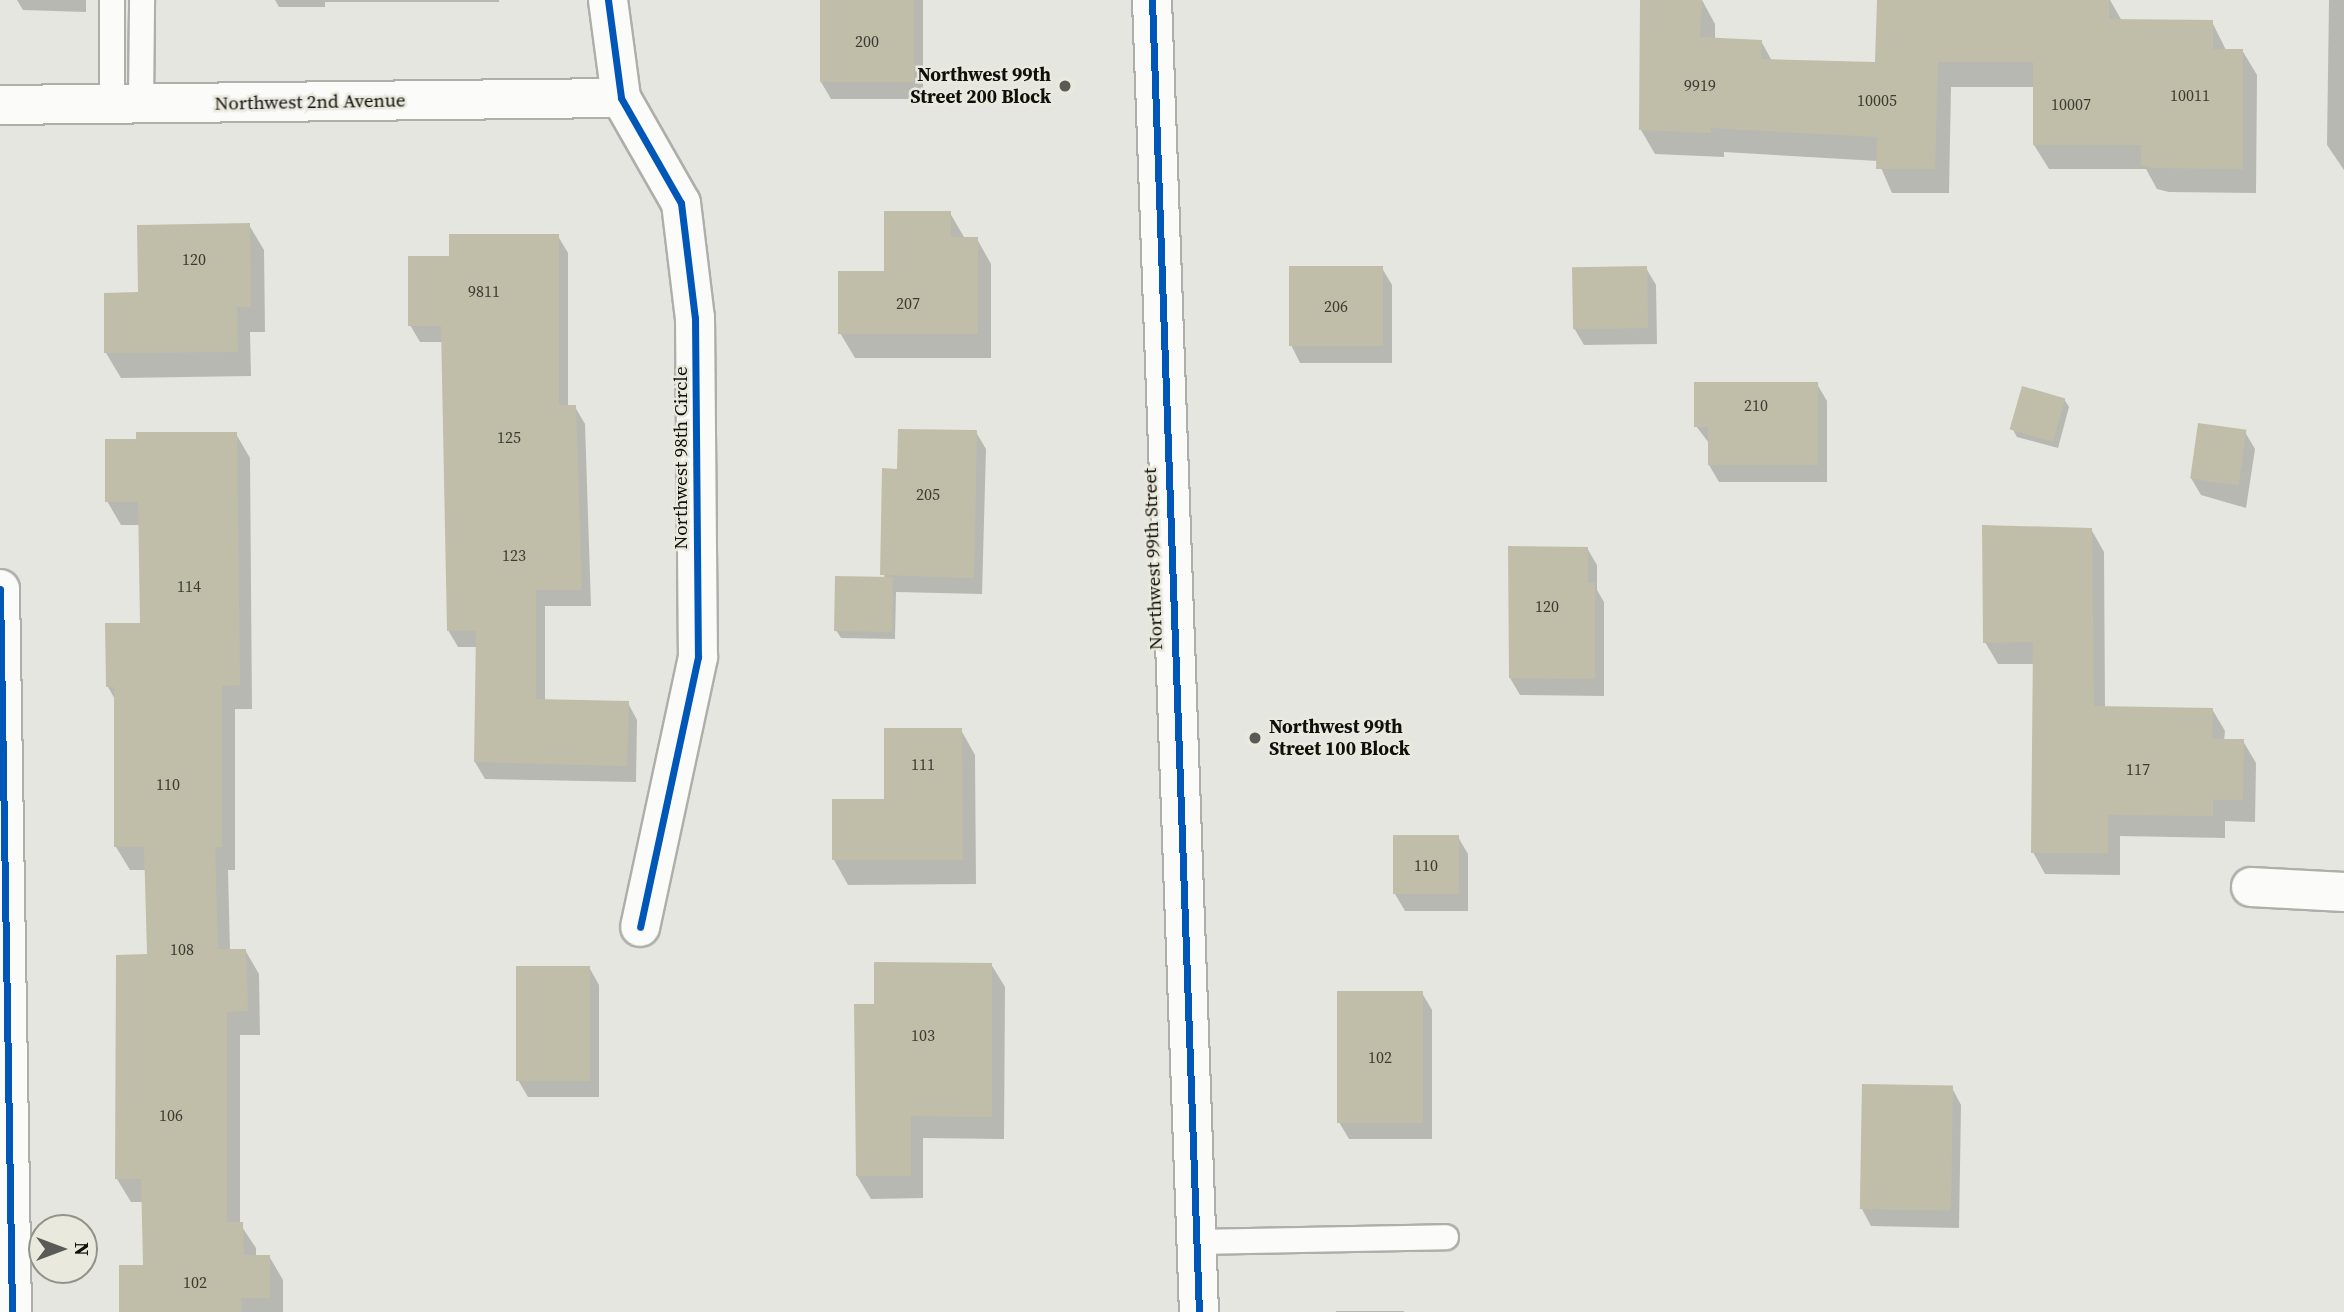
<!DOCTYPE html>
<html>
<head>
<meta charset="utf-8">
<style>
	body { margin:0 }
	#map { position:relative; width:2344px; height:1312px; overflow:hidden; background:#e6e6e0; font-family:"Source Serif 4",serif }
	div>[style] { position:absolute }
	[style*='--x'] { left:calc(var(--x)*1px); top:calc(var(--y)*1px); width:calc(var(--w)*1px); rotate:calc(var(--a)*1deg) }
	.shadow>* { inset:0; background:#0003; transform-origin:0 0 }
	.building>* { inset:0; background:#c0bea9; transform-origin:0 0 }
	.roads { filter:drop-shadow(2px 0 #aeaeaa) drop-shadow(-2px 0 #aeaeaa) drop-shadow(0 2px #aeaeaa) drop-shadow(0 -2px #aeaeaa) }
	.service>* { height:24px; margin:-12px; padding:0 12px; transform-origin:12px; border-radius:12px; background:#fbfbfa }
	.minor>* { height:38px; margin:-19px; padding:0 19px; transform-origin:19px; border-radius:19px; background:#fbfbfa }
	.secondary>* { height:38px; margin:-19px; padding:0 19px; transform-origin:19px; border-radius:19px; background:#fbfbfa }
	.cycleway>* { height:7px; margin:-3.5px; padding:0 3.5px; transform-origin:3.5px; border-radius:3.5px; background:#0057b8 }
	.dots>* { width:19px; height:19px; translate:-50% -50%; box-sizing:border-box; border:4px solid #e9e9dd; border-radius:50% }
	span { translate:-50% -50%; white-space:nowrap; text-align:center; line-height:1.15; -webkit-text-stroke:5px #e9e9dd; paint-order:stroke }
	.number-label { font-size:16px; color:#3b3b32 }
	.number-label span { -webkit-text-stroke-width:0 }
	.poi-label { font-size:19px; color:#0f0f0b; font-weight:700 }
	.right { translate:-100% -50%; text-align:right }
	.left { translate:0 -50%; text-align:left }
	.street-label { font-size:19px; color:#0f0f0b }
	.north { position:absolute; left:28px; top:1214px; width:70px; height:70px; box-sizing:border-box; background:#e9e9dd; border:2px solid #929289; border-radius:50%; rotate:90deg; font-size:19px; font-weight:700; line-height:28px; text-align:center; color:#0f0f0b }
	.north::after { content:''; display:block; margin:auto; width:24px; height:32px; background:#5a5a56; clip-path:polygon(50% 0,100% 100%,50% 72%,0 100%) }
</style>
</head>
<body>
<div id="map">
	<div class="shadow">
		<div style="clip-path:polygon(17px 0,86px 0,86px 12px,23px 10px)"></div>
		<div style="clip-path:polygon(275px 0,499px 0,499px 2px,325px 2px,325px 7px,279px 7px)"></div>
		<div style="clip-path:polygon(821px 0,923px 0,923px 99px,831px 99px,821px 82px)"></div>
		<div style="clip-path:polygon(1642px 0,1702px 0,1715px 24px,1715px 40px,1761px 41px,1772px 61px,1877px 64px,1879px 0,2110px 0,2122px 21px,2212px 22px,2226px 50px,2242px 50px,2257px 75px,2256px 193px,2169px 192px,2157px 189px,2146px 169px,2049px 169px,2034px 145px,2034px 87px,1951px 87px,1949px 193px,1892px 193px,1878px 161px,1724px 152px,1724px 157px,1655px 154px,1641px 130px)"></div>
		<div style="clip-path:polygon(2329px 0,2344px 0,2344px 170px,2327px 145px)"></div>
		<div style="clip-path:polygon(950px 213px,964px 237px,977px 239px,991px 264px,991px 358px,855px 358px,840px 333px,886px 273px)"></div>
		<div style="clip-path:polygon(249px 225px,264px 250px,265px 332px,250px 332px,251px 376px,121px 378px,106px 353px,105px 295px,140px 294px)"></div>
		<div style="clip-path:polygon(558px 236px,568px 253px,568px 407px,575px 407px,585px 424px,591px 606px,545px 606px,545px 701px,628px 703px,637px 720px,636px 782px,485px 779px,475px 762px,477px 647px,458px 647px,448px 630px,443px 342px,420px 342px,410px 325px,451px 258px)"></div>
		<div style="clip-path:polygon(1382px 268px,1392px 285px,1392px 363px,1300px 363px,1291px 345px)"></div>
		<div style="clip-path:polygon(1646px 268px,1656px 285px,1657px 344px,1584px 345px,1574px 328px)"></div>
		<div style="clip-path:polygon(1817px 384px,1827px 401px,1827px 482px,1719px 482px,1709px 465px,1709px 443px,1696px 426px)"></div>
		<div style="clip-path:polygon(2064px 399px,2069px 407px,2058px 448px,2017px 437px,2012px 428px)"></div>
		<div style="clip-path:polygon(976px 432px,986px 449px,982px 594px,896px 592px,895px 639px,841px 638px,836px 630px,884px 579px,899px 471px)"></div>
		<div style="clip-path:polygon(2245px 432px,2255px 449px,2246px 508px,2201px 495px,2191px 478px)"></div>
		<div style="clip-path:polygon(236px 434px,250px 458px,252px 709px,235px 709px,235px 870px,228px 870px,230px 951px,245px 950px,259px 974px,260px 1035px,240px 1035px,240px 1224px,256px 1248px,256px 1257px,269px 1256px,283px 1280px,283px 1312px,121px 1312px,145px 1267px,144px 1202px,131px 1202px,117px 1179px,149px 956px,146px 870px,130px 870px,116px 847px,116px 701px,108px 687px,141px 625px,140px 525px,121px 525px,107px 501px)"></div>
		<div style="clip-path:polygon(2091px 529px,2104px 552px,2105px 708px,2212px 709px,2225px 731px,2224px 741px,2243px 741px,2256px 763px,2255px 822px,2225px 821px,2225px 838px,2120px 836px,2120px 875px,2045px 874px,2033px 852px,2035px 664px,1998px 664px,1985px 642px)"></div>
		<div style="clip-path:polygon(1509px 548px,1587px 548px,1597px 565px,1597px 590px,1604px 602px,1604px 696px,1520px 695px,1510px 678px)"></div>
		<div style="clip-path:polygon(961px 730px,975px 755px,976px 884px,848px 885px,834px 860px,886px 801px)"></div>
		<div style="clip-path:polygon(1458px 837px,1468px 854px,1468px 911px,1405px 911px,1395px 894px)"></div>
		<div style="clip-path:polygon(991px 964px,1005px 987px,1004px 1139px,923px 1138px,923px 1198px,871px 1199px,857px 1176px,875px 1006px)"></div>
		<div style="clip-path:polygon(589px 967px,599px 985px,599px 1097px,528px 1097px,518px 1080px)"></div>
		<div style="clip-path:polygon(1422px 993px,1432px 1010px,1432px 1139px,1349px 1139px,1339px 1122px)"></div>
		<div style="clip-path:polygon(1952px 1088px,1961px 1105px,1959px 1228px,1871px 1226px,1862px 1209px)"></div>
		<div style="left:1336px;top:1311px;width:68px;height:1px"></div>
	</div>
	<div class="building">
		<div style="left:820px;top:0;width:94px;height:82px"></div>
		<div style="clip-path:polygon(1640px 0,1702px 0,1700px 37px,1762px 40px,1761px 59px,1875px 62px,1877px 0,2109px 0,2109px 19px,2213px 20px,2213px 49px,2243px 49px,2243px 169px,2153px 168px,2141px 165px,2141px 145px,2033px 145px,2033px 62px,1938px 62px,1935px 169px,1876px 169px,1877px 137px,1711px 128px,1711px 133px,1639px 130px)"></div>
		<div style="clip-path:polygon(884px 211px,951px 211px,951px 237px,978px 237px,978px 334px,838px 334px,838px 271px,884px 271px)"></div>
		<div style="clip-path:polygon(250px 223px,251px 307px,237px 307px,238px 352px,104px 353px,104px 293px,138px 292px,137px 225px)"></div>
		<div style="clip-path:polygon(449px 234px,559px 234px,559px 405px,576px 405px,582px 590px,536px 590px,536px 699px,629px 701px,627px 766px,474px 762px,476px 631px,447px 631px,441px 326px,408px 326px,408px 256px,449px 256px)"></div>
		<div style="left:1289px;top:266px;width:94px;height:80px"></div>
		<div style="left:1647px;top:266px;width:62px;height:75px;rotate:89deg"></div>
		<div style="clip-path:polygon(1694px 382px,1818px 382px,1818px 465px,1708px 465px,1708px 427px,1694px 427px)"></div>
		<div style="left:2022px;top:386px;width:45px;height:45px;rotate:16deg"></div>
		<div style="left:2198px;top:423px;width:49px;height:56px;rotate:8deg"></div>
		<div style="clip-path:polygon(898px 429px,977px 430px,974px 578px,880px 575px,882px 468px,897px 469px)"></div>
		<div style="clip-path:polygon(136px 432px,237px 432px,240px 685px,222px 686px,222px 847px,215px 847px,218px 949px,246px 949px,248px 1011px,227px 1012px,227px 1222px,243px 1222px,244px 1255px,270px 1255px,270px 1298px,241px 1298px,242px 1312px,119px 1312px,119px 1265px,143px 1265px,141px 1179px,115px 1179px,116px 955px,147px 954px,144px 847px,114px 847px,114px 687px,106px 687px,105px 623px,140px 623px,138px 502px,105px 502px,105px 439px,136px 439px)"></div>
		<div style="clip-path:polygon(1982px 525px,2092px 528px,2094px 706px,2213px 708px,2212px 739px,2244px 739px,2243px 800px,2213px 800px,2213px 816px,2108px 815px,2108px 853px,2031px 853px,2033px 642px,1983px 643px)"></div>
		<div style="clip-path:polygon(1508px 546px,1588px 547px,1588px 583px,1595px 583px,1595px 679px,1509px 678px)"></div>
		<div style="left:835px;top:576px;width:58px;height:55px;rotate:1deg"></div>
		<div style="clip-path:polygon(884px 728px,962px 728px,963px 860px,832px 860px,832px 799px,884px 799px)"></div>
		<div style="left:1393px;top:835px;width:66px;height:59px"></div>
		<div style="clip-path:polygon(874px 962px,992px 963px,992px 1117px,911px 1116px,911px 1176px,856px 1176px,854px 1004px,874px 1004px)"></div>
		<div style="left:516px;top:966px;width:74px;height:115px"></div>
		<div style="left:1337px;top:991px;width:86px;height:132px"></div>
		<div style="left:1862px;top:1084px;width:91px;height:125px;rotate:1deg"></div>
	</div>
	<div class="roads">
		<div class="service">
			<div style="--x:112;--y:104;--w:104;--a:-90"></div>
			<div style="--x:141;--y:104;--w:104;--a:-89.4"></div>
			<div style="--x:1195;--y:1242;--w:251;--a:-1.1"></div>
		</div>
		<div class="minor">
			<div style="--x:608;--y:0;--w:99;--a:82.4"></div>
			<div style="--x:621;--y:98;--w:121;--a:60.3"></div>
			<div style="--x:681;--y:203;--w:116;--a:83.1"></div>
			<div style="--x:695;--y:318;--w:339;--a:89.5"></div>
			<div style="--x:698;--y:657;--w:276;--a:102.1"></div>
			<div style="--x:0;--y:105;--w:621;--a:-0.65"></div>
			<div style="--x:0;--y:589;--w:723;--a:89.05"></div>
			<div style="--x:2251;--y:887;--w:93;--a:3.1"></div>
		</div>
		<div class="secondary">
			<div style="--x:1152;--y:0;--w:1313;--a:87.95"></div>
		</div>
	</div>
	<div class="cycleway">
		<div style="--x:608;--y:0;--w:99;--a:82.4"></div>
		<div style="--x:621;--y:98;--w:121;--a:60.3"></div>
		<div style="--x:681;--y:203;--w:116;--a:83.1"></div>
		<div style="--x:695;--y:318;--w:339;--a:89.5"></div>
		<div style="--x:698;--y:657;--w:276;--a:102.1"></div>
		<div style="--x:1152;--y:0;--w:1313;--a:87.95"></div>
		<div style="--x:0;--y:589;--w:723;--a:89.05"></div>
	</div>
	<div class="dots">
		<div style="left:1065px;top:86px;background:#5a5a56"></div>
		<div style="left:1255px;top:738px;background:#5a5a56"></div>
	</div>
	<div class="number-label">
		<span style="left:867px;top:41px">200</span>
		<span style="left:1700px;top:85px">9919</span>
		<span style="left:2190px;top:95px">10011</span>
		<span style="left:1877px;top:100px">10005</span>
		<span style="left:2071px;top:104px">10007</span>
		<span style="left:194px;top:259px">120</span>
		<span style="left:484px;top:291px">9811</span>
		<span style="left:908px;top:303px">207</span>
		<span style="left:1336px;top:306px">206</span>
		<span style="left:1756px;top:405px">210</span>
		<span style="left:509px;top:437px">125</span>
		<span style="left:928px;top:494px">205</span>
		<span style="left:514px;top:555px">123</span>
		<span style="left:189px;top:586px">114</span>
		<span style="left:1547px;top:606px">120</span>
		<span style="left:923px;top:764px">111</span>
		<span style="left:2138px;top:769px">117</span>
		<span style="left:168px;top:784px">110</span>
		<span style="left:1426px;top:865px">110</span>
		<span style="left:182px;top:949px">108</span>
		<span style="left:923px;top:1035px">103</span>
		<span style="left:1380px;top:1057px">102</span>
		<span style="left:171px;top:1115px">106</span>
		<span style="left:195px;top:1282px">102</span>
	</div>
	<div class="poi-label">
		<span class="right" style="left:1051px;top:86px">Northwest 99th<br>Street 200 Block</span>
		<span class="left" style="left:1269px;top:738px">Northwest 99th<br>Street 100 Block</span>
	</div>
	<div class="street-label">
		<span style="left:310px;top:102px;rotate:-1deg">Northwest 2nd Avenue</span>
		<span style="left:681px;top:458px;rotate:-90deg">Northwest 98th Circle</span>
		<span style="left:1153px;top:559px;rotate:-92deg">Northwest 99th Street</span>
	</div>
	<div class="north">N</div>
</div>
</body>
</html>
